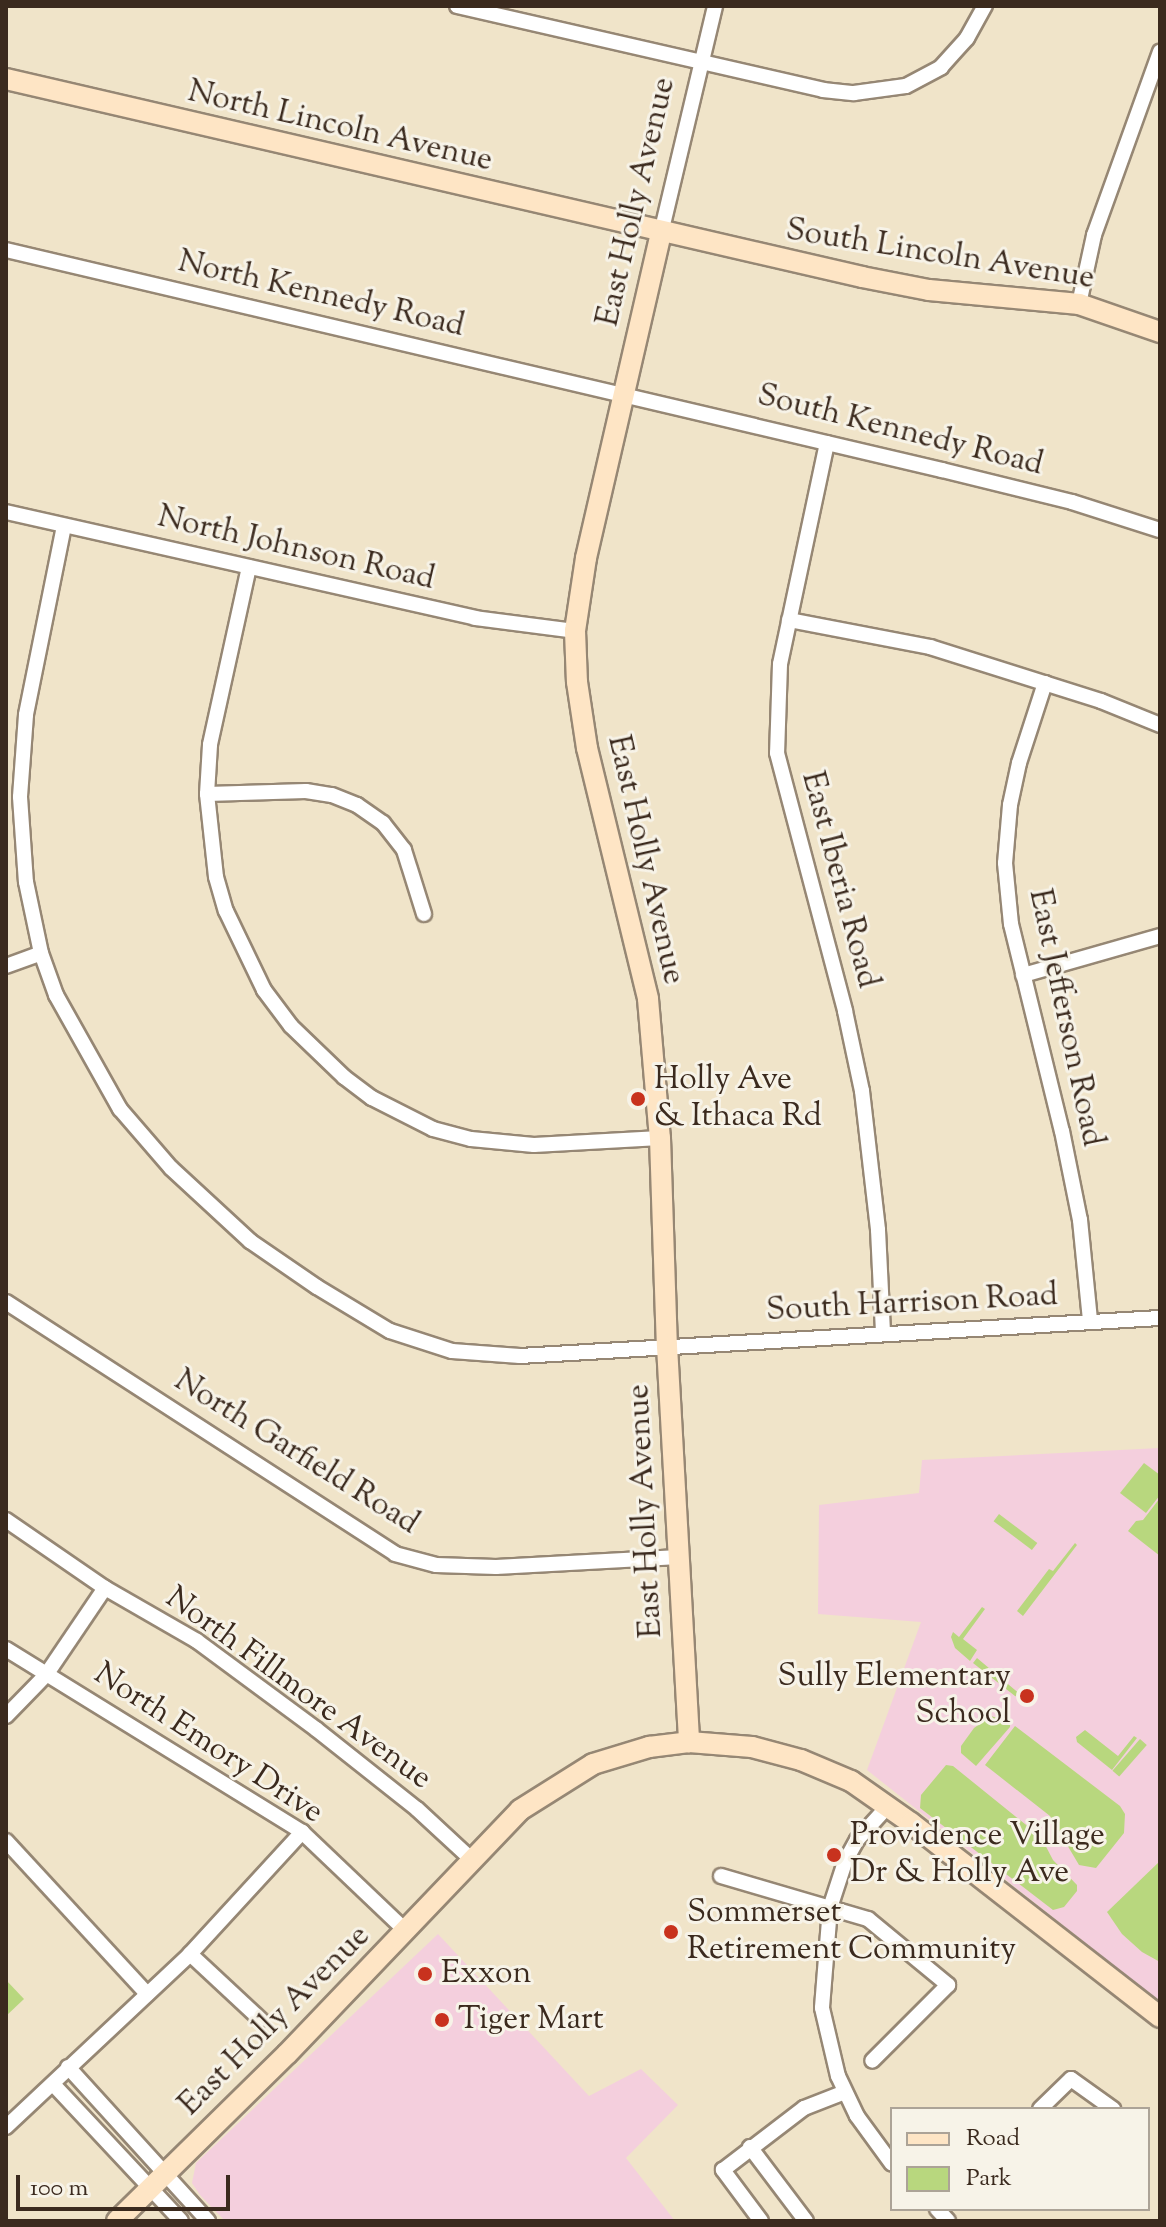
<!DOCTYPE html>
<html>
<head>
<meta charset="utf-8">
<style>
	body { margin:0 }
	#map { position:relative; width:1166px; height:2227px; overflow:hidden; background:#f0e4c9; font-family:"Sorts Mill Goudy",serif }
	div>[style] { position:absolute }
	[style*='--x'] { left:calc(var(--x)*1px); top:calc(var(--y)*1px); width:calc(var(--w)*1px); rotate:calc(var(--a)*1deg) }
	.built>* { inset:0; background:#f4cfdd }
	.green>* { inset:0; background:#b8d77e; transform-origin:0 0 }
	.roads { filter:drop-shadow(2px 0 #968774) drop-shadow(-2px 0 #968774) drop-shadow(0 2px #968774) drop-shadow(0 -2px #968774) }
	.street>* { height:14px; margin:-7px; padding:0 7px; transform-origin:7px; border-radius:7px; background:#fff }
	.secondary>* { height:20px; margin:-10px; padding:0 10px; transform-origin:10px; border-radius:10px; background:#fee5c5 }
	.dots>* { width:22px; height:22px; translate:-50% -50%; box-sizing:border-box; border:4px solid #f7f3e8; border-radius:50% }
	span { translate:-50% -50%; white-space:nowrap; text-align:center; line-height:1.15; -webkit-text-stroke:6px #f7f3e8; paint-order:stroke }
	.street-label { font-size:32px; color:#3b2a1e }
	.poi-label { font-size:32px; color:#3b2a1e }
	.left { translate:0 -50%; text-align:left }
	.right { translate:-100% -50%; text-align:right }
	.frame { position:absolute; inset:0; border:8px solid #3b2a1e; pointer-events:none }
	.legend { position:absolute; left:890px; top:2107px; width:260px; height:104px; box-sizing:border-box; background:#f7f3e8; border:2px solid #aca397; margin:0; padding:10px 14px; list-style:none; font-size:24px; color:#3b2a1e }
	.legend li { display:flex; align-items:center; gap:16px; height:40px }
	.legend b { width:40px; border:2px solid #aca397 }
	.scale { position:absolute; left:16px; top:2175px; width:214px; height:36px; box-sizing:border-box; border:4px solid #3b2a1e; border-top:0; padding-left:10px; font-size:24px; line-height:28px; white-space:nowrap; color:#3b2a1e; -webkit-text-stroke:6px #f7f3e8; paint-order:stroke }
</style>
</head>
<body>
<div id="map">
	<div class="built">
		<div style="clip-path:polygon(1160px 1448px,1160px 2002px,867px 1770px,921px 1622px,818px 1614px,819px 1505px,919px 1493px,922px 1460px)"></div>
		<div style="clip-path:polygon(438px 1934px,589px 2096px,641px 2069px,678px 2105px,626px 2158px,675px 2221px,225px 2221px,200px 2195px,192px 2183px,196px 2163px)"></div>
	</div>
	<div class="green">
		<div style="clip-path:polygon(1144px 1463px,1160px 1475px,1160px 1495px,1146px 1513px,1120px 1493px)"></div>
		<div style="clip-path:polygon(1160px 1498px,1160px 1556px,1128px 1531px,1136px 1521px,1143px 1520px)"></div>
		<div style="left:999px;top:1514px;width:48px;height:9px;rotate:37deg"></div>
		<div style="clip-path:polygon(1075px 1543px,1077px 1545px,1023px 1616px,1017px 1611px,1049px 1569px,1053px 1571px)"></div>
		<div style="clip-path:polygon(982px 1607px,985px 1609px,963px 1639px,977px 1650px,970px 1661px,955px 1648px,951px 1637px,953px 1632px,959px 1637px)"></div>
		<div style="clip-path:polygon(977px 1658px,1021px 1695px,1026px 1695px,1021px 1698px,1015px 1696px,973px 1663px)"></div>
		<div style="clip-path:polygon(991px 1716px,1010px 1722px,1010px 1727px,976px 1766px,961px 1753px,961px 1746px,974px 1728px)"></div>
		<div style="clip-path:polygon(1015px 1726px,1120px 1806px,1125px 1814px,1124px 1833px,1096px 1868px,1079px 1865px,1050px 1816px,985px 1765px)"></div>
		<div style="clip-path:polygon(1085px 1730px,1118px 1756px,1134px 1736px,1137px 1738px,1112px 1770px,1077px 1742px,1076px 1737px)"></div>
		<div style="left:1140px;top:1739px;width:9px;height:42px;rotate:41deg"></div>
		<div style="clip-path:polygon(946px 1765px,953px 1766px,1041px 1837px,1053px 1860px,1077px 1885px,1077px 1891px,1064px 1907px,1053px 1910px,920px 1808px,921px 1795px)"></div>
		<div style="clip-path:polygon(1160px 1861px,1160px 1962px,1142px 1952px,1122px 1934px,1107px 1912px)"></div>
		<div style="clip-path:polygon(6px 1980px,24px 1999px,6px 2016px)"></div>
	</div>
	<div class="roads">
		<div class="street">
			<div style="--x:457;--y:6;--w:376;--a:12.9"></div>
			<div style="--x:823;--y:90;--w:31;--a:6"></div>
			<div style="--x:854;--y:93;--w:52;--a:-7.7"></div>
			<div style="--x:906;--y:86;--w:40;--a:-28"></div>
			<div style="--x:941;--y:67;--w:39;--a:-48"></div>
			<div style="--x:967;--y:38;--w:37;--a:-61"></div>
			<div style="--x:661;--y:233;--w:233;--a:-76.6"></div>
			<div style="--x:6;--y:250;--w:962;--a:13.23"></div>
			<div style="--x:942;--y:470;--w:134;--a:13.8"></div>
			<div style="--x:1072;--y:502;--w:92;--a:17.7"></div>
			<div style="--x:1079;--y:304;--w:71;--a:-77.7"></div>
			<div style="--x:1094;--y:235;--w:195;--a:-70.2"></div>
			<div style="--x:827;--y:443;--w:226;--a:102"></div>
			<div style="--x:780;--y:664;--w:89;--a:91.9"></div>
			<div style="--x:777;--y:753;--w:267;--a:75.2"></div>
			<div style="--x:845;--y:1011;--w:82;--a:78"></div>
			<div style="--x:862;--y:1091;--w:140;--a:83.4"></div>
			<div style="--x:878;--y:1230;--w:104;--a:87.2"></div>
			<div style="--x:6;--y:512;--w:481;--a:12.7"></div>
			<div style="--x:475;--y:618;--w:101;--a:7.4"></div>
			<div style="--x:64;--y:526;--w:193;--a:101.4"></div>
			<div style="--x:26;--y:715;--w:82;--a:94.2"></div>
			<div style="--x:20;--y:797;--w:85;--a:86"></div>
			<div style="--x:26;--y:882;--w:73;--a:78.1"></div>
			<div style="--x:41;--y:953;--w:45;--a:70.3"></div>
			<div style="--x:56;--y:995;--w:131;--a:60.7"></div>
			<div style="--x:120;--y:1109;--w:78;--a:49.2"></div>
			<div style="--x:171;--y:1168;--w:108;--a:42.7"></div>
			<div style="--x:250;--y:1241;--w:81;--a:34.5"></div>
			<div style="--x:317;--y:1287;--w:85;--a:31.1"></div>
			<div style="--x:390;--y:1331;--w:65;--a:17.9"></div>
			<div style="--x:452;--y:1351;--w:68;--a:4.2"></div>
			<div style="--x:520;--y:1356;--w:641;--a:-3.4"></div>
			<div style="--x:249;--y:567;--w:182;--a:102.4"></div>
			<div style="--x:210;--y:745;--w:49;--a:93.5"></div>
			<div style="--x:207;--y:794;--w:83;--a:83.8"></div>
			<div style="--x:216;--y:877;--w:35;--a:74"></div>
			<div style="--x:226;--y:911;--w:88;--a:64.3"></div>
			<div style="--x:264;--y:990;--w:45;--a:53.1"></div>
			<div style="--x:291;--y:1026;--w:74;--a:43.9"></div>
			<div style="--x:344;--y:1077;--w:35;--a:37"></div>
			<div style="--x:372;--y:1098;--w:68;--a:26.9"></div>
			<div style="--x:433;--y:1129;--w:39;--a:15"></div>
			<div style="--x:471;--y:1139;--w:63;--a:5.4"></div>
			<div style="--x:534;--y:1145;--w:126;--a:-3.2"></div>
			<div style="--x:789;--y:620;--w:144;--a:10.8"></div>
			<div style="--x:930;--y:647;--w:179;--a:17.5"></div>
			<div style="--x:1101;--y:701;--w:64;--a:22.1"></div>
			<div style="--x:1045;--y:683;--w:84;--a:108"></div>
			<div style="--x:1019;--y:763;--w:43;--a:102.1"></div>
			<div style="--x:1010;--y:805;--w:58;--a:94.9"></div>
			<div style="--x:1005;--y:863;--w:61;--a:84.4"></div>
			<div style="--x:1011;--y:924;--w:213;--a:76.2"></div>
			<div style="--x:1062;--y:1131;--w:91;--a:78.6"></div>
			<div style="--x:1080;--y:1220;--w:101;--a:84.3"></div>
			<div style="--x:207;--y:794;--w:99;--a:-1.7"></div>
			<div style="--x:306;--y:791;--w:26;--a:9"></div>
			<div style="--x:332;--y:795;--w:27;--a:22"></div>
			<div style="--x:357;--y:805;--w:32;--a:35"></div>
			<div style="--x:383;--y:823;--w:34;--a:52"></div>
			<div style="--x:404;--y:850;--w:67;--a:72.6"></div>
			<div style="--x:6;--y:966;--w:37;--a:-20"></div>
			<div style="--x:1023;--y:975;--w:142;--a:-15.9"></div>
			<div style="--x:6;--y:1302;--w:463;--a:32.9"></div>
			<div style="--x:395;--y:1554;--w:42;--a:15"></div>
			<div style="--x:436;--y:1565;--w:60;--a:1.9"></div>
			<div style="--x:496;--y:1567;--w:183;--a:-3.1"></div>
			<div style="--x:6;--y:1520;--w:120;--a:34.5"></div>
			<div style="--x:105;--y:1588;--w:106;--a:29.9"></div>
			<div style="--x:197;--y:1641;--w:148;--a:36.5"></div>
			<div style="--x:316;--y:1729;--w:129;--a:38.4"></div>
			<div style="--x:417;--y:1809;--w:72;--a:42.8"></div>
			<div style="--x:6;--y:1649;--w:348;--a:31.7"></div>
			<div style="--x:302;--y:1832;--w:144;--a:43.6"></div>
			<div style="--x:6;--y:1716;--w:57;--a:-45.7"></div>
			<div style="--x:46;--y:1675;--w:105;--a:-55.9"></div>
			<div style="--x:888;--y:1806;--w:46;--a:132.4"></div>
			<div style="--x:857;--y:1840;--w:25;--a:119"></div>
			<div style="--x:845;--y:1862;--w:48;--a:108.1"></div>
			<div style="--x:830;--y:1908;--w:100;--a:94.6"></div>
			<div style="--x:822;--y:2008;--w:70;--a:76.8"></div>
			<div style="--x:838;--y:2076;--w:44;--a:64.6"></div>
			<div style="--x:857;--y:2116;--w:59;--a:53.9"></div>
			<div style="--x:6;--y:1841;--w:208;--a:47.3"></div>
			<div style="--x:721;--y:1876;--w:153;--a:16.3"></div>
			<div style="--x:868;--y:1919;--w:104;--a:39.5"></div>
			<div style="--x:948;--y:1985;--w:107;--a:135"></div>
			<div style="--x:190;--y:1954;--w:96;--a:42.9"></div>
			<div style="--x:68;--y:2067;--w:208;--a:47.7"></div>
			<div style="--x:53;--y:2084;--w:187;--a:46.9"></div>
			<div style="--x:1040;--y:2109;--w:43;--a:-44.1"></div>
			<div style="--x:1071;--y:2079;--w:52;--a:35.5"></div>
			<div style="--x:6;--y:2127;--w:253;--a:-43.2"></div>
			<div style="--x:190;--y:1954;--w:166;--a:-47.4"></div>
			<div style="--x:750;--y:2147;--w:93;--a:52.9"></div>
			<div style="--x:937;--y:2209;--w:16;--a:47"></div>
			<div style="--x:761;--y:2221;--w:64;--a:-126.7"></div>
			<div style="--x:723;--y:2170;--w:102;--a:-37.4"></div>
			<div style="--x:804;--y:2108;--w:44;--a:-21.3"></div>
		</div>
		<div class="secondary">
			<div style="--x:6;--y:79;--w:879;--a:13.02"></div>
			<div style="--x:862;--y:277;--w:68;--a:11"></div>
			<div style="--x:929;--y:290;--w:151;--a:5.3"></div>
			<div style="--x:1079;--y:304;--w:86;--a:19.1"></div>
			<div style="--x:661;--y:233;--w:334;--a:103"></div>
			<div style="--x:586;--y:558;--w:74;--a:98.6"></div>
			<div style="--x:575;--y:631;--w:51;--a:87.8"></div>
			<div style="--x:577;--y:682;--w:67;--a:81.4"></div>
			<div style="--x:587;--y:748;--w:258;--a:76.3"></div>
			<div style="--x:648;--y:999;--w:140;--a:85.1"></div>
			<div style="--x:660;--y:1138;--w:208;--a:88.1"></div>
			<div style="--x:667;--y:1346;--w:397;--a:86.8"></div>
			<div style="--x:117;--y:2221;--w:238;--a:-44.5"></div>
			<div style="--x:287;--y:2054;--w:337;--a:-46.3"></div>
			<div style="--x:520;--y:1810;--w:86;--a:-32.2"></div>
			<div style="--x:593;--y:1764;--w:59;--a:-16.9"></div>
			<div style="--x:649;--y:1747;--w:40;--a:-7.1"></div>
			<div style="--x:689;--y:1742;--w:63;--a:4.5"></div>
			<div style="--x:752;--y:1747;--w:51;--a:14.9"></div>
			<div style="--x:801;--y:1760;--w:54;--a:22.8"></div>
			<div style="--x:851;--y:1781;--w:73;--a:35"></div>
			<div style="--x:911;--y:1823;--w:316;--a:37.9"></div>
		</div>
	</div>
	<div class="dots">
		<div style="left:638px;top:1099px;background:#c8321e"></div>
		<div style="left:1027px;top:1696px;background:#c8321e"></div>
		<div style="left:834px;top:1855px;background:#c8321e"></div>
		<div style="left:671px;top:1932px;background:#c8321e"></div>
		<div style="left:425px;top:1974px;background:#c8321e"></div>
		<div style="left:442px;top:2020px;background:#c8321e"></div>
	</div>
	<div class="street-label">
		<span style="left:340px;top:127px;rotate:13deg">North Lincoln Avenue</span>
		<span style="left:637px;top:202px;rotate:-77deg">East Holly Avenue</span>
		<span style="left:940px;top:255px;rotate:9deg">South Lincoln Avenue</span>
		<span style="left:321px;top:295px;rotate:13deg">North Kennedy Road</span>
		<span style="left:900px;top:431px;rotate:14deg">South Kennedy Road</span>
		<span style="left:296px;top:549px;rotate:13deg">North Johnson Road</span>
		<span style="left:645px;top:860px;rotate:77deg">East Holly Avenue</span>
		<span style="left:839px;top:880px;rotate:75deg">East Iberia Road</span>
		<span style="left:1065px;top:1018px;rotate:78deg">East Jefferson Road</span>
		<span style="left:912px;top:1304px;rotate:-3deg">South Harrison Road</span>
		<span style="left:296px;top:1453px;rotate:32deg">North Garfield Road</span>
		<span style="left:646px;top:1511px;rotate:-93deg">East Holly Avenue</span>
		<span style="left:298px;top:1689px;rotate:36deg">North Fillmore Avenue</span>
		<span style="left:208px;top:1744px;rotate:33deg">North Emory Drive</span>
		<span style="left:275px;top:2021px;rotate:-45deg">East Holly Avenue</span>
	</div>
	<div class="poi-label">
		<span class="left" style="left:654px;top:1099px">Holly Ave<br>&amp; Ithaca Rd</span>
		<span class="right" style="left:1011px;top:1696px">Sully Elementary<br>School</span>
		<span class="left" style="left:850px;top:1855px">Providence Village<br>Dr &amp; Holly Ave</span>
		<span class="left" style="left:687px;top:1932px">Sommerset<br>Retirement Community</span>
		<span class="left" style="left:441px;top:1974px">Exxon</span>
		<span class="left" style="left:458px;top:2020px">Tiger Mart</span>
	</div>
	<div class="frame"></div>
	<ul class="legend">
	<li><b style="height:10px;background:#fee5c5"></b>Road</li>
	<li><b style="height:22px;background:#b8d77e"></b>Park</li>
	</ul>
	<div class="scale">100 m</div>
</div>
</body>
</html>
